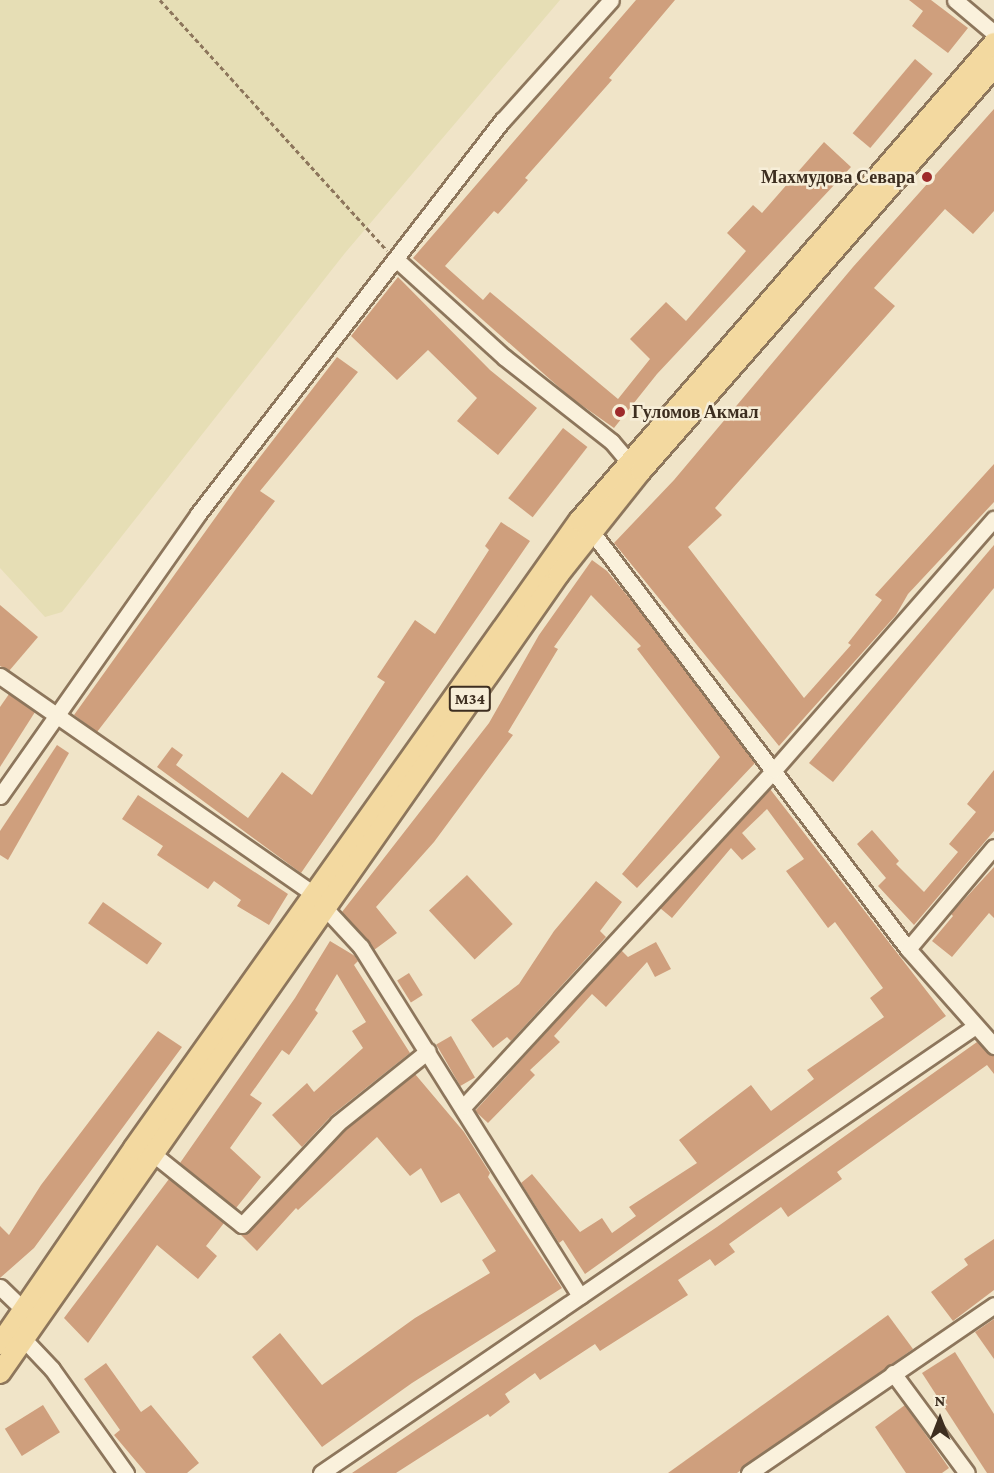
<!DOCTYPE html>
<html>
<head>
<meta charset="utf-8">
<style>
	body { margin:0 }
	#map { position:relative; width:994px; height:1473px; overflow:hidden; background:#f0e4c8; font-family:"Crimson Pro",serif }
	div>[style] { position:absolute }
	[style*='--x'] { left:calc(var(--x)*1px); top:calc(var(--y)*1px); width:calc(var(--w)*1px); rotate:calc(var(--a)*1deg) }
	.farmland>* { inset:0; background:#e6deb5 }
	.building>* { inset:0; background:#cf9f7d; transform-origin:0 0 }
	.path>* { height:3px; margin-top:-1.5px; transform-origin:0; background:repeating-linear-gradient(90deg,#8d765c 0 4.5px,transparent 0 7.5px) }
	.roads { filter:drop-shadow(2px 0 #8d765c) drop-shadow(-2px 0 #8d765c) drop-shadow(0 2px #8d765c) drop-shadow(0 -2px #8d765c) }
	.minor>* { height:15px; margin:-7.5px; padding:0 7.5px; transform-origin:7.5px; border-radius:7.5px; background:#faf1dc }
	.major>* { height:20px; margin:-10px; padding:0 10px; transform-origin:10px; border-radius:10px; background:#f3d9a0 }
	.dots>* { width:16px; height:16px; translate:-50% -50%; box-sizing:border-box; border:3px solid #f7eed8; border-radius:50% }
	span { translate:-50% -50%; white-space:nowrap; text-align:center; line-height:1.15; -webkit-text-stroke:5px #f7eed8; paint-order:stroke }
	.shield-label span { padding:2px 4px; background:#f7eed8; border:2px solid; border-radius:4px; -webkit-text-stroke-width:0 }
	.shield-label { font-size:16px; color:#3d2e20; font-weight:700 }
	.poi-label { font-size:18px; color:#3d2e20; font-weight:700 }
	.right { translate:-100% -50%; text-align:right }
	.left { translate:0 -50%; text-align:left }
	.north { position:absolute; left:910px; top:1389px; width:60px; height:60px; -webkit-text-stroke:4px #f7eed8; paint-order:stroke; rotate:0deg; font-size:16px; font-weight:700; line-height:24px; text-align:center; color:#3d2e20 }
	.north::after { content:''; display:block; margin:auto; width:21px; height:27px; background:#3d2e20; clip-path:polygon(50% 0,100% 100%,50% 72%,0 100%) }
</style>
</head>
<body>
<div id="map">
	<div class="farmland">
		<div style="clip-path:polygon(0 0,560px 0,345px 253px,62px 612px,45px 617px,0 568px)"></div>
	</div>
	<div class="building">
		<div style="clip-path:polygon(636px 0,675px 0,609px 78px,612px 80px,525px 178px,528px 180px,498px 214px,494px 211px,445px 266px,483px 300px,490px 292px,618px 399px,650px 359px,630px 339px,666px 302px,686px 321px,746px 251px,727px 233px,753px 205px,762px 213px,824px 142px,851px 167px,657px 374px,614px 428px,570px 397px,413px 258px)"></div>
		<div style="clip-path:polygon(909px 0,931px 0,968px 28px,948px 53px,912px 26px,923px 11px)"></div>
		<div style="left:915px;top:59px;width:23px;height:97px;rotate:40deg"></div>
		<div style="clip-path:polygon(994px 109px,994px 211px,973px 234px,945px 209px,874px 288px,895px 306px,715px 508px,722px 515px,688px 547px,804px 698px,851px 645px,848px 643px,882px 600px,875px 595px,994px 464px,994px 502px,908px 594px,896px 615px,779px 746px,614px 543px,674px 480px,853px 267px)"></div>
		<div style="clip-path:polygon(398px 277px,490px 370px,537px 408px,498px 455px,457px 421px,477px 398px,428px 350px,397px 380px,351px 336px)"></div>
		<div style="clip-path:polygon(337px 357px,358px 372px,260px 491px,275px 501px,97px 732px,74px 715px,243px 479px)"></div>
		<div style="left:563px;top:428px;width:31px;height:89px;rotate:38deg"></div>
		<div style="clip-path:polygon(501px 522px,530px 541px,301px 873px,157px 767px,172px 747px,183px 755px,176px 765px,248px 818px,282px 772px,312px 795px,385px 682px,377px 677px,415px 620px,435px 634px,489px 550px,485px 546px)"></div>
		<div style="clip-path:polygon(994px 545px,994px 588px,833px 782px,809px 763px)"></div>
		<div style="clip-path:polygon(592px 560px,607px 571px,635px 605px,755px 763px,637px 888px,622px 874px,720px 757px,637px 649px,641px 646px,591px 595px,554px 647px,558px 649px,508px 732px,513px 735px,434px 842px,376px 907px,397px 933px,374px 950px,342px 912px,489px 723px,539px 635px)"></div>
		<div style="clip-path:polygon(0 605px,38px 637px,9px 671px,0 666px)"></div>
		<div style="clip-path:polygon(9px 694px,35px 712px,0 767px,0 707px)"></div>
		<div style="clip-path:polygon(57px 745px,69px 753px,8px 860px,0 855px,0 831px)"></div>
		<div style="clip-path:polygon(994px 770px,994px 831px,914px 925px,878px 886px,886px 878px,857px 844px,872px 830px,899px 861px,896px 864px,924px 892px,958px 852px,949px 844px,976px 812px,967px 804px)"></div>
		<div style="clip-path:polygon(770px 789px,946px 1016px,585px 1274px,563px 1240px,559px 1243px,521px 1183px,532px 1174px,580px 1232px,602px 1218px,612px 1233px,636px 1216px,629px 1207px,697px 1163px,679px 1140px,751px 1085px,771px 1111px,814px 1079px,807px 1070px,884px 1017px,870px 998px,883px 988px,835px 922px,828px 928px,786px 871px,804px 859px,767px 809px,742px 833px,756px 849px,742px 860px,731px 848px,672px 918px,660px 908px)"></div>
		<div style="clip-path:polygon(138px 795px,288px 894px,269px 925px,237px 906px,241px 900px,214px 881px,208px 889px,157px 855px,163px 846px,122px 819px)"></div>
		<div style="clip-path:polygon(994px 867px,994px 918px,989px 913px,952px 957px,932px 941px,953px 916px,951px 914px)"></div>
		<div style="left:467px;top:875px;width:67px;height:52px;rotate:47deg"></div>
		<div style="clip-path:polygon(596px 881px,622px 902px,600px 931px,606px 937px,511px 1041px,507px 1037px,493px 1048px,471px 1020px,519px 984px,554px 931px)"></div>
		<div style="left:103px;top:902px;width:72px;height:26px;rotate:35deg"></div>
		<div style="clip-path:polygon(330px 941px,355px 956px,358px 961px,354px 965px,410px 1053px,332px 1115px,302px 1147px,272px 1115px,307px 1083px,314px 1092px,363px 1048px,352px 1031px,366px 1022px,337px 974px,315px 1010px,318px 1013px,289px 1055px,282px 1050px,250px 1095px,262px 1103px,230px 1148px,261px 1177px,236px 1208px,180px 1163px,295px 998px)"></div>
		<div style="clip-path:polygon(656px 942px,671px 969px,655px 977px,647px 962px,606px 1007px,592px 994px,554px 1036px,560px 1042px,530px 1070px,535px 1075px,488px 1123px,475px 1111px,621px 950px,628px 957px)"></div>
		<div style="left:409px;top:973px;width:26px;height:14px;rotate:58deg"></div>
		<div style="clip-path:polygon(158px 1031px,182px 1047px,34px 1248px,0 1278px,0 1226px,9px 1235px,41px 1185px)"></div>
		<div style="left:451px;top:1036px;width:48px;height:17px;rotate:60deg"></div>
		<div style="clip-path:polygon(977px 1042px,994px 1056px,994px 1074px,987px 1065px,837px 1172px,842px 1179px,788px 1217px,781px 1207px,729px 1244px,735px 1252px,715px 1266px,710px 1259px,678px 1280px,688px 1295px,600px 1351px,595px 1344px,540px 1380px,535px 1373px,505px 1394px,510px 1402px,490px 1417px,488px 1414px,396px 1473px,352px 1473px,717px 1227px)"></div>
		<div style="clip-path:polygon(415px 1074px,464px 1132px,490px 1173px,488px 1177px,562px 1288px,412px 1383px,322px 1447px,252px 1357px,280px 1333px,322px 1385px,415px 1318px,490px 1273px,482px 1260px,496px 1251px,459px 1193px,441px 1203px,421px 1168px,410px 1176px,377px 1137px,298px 1210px,296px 1208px,257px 1251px,240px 1234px,249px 1232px,345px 1130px)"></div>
		<div style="clip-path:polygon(169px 1179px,224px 1223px,206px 1246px,217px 1256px,198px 1279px,157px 1245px,88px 1343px,64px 1318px)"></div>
		<div style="clip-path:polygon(994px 1239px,994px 1290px,953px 1321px,931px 1292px,968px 1265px,964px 1259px)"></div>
		<div style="clip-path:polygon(888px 1315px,913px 1349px,737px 1473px,668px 1473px)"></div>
		<div style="clip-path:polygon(994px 1319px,994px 1359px,975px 1332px)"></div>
		<div style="clip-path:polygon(955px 1352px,994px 1414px,994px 1473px,987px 1473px,922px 1373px)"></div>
		<div style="clip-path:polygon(106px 1363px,141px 1412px,151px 1405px,199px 1463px,187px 1473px,146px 1473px,114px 1435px,120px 1430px,84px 1379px)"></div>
		<div style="left:43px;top:1405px;width:32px;height:45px;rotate:58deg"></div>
		<div style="clip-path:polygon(905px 1405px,949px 1468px,942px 1473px,906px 1473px,875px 1427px)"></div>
	</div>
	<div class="path">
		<div style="--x:160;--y:0;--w:338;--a:47.8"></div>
	</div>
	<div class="roads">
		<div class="minor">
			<div style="--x:955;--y:0;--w:51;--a:40.2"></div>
			<div style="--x:397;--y:260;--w:144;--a:42.2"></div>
			<div style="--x:504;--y:357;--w:137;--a:38.2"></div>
			<div style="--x:612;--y:442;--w:25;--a:50"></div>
			<div style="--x:592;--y:532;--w:523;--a:52.85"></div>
			<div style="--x:908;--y:949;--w:130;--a:48.4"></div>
			<div style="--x:0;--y:676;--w:384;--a:34.8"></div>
			<div style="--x:0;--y:796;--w:345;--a:-54.9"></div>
			<div style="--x:198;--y:514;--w:498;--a:-52.3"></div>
			<div style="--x:503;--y:120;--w:161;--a:-48"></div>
			<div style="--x:324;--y:907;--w:54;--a:47.2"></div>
			<div style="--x:361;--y:947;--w:412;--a:57.9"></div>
			<div style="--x:908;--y:949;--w:133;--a:-49.9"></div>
			<div style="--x:464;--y:1106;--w:457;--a:-47.3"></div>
			<div style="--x:774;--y:770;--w:334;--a:-48.8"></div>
			<div style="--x:152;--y:1153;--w:115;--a:38.7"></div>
			<div style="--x:242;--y:1225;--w:140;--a:-46.7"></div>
			<div style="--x:338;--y:1123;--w:115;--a:-38.7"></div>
			<div style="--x:0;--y:1287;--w:33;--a:44"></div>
			<div style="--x:16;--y:1331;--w:52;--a:46.5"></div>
			<div style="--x:52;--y:1369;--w:128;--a:54.6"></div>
			<div style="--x:893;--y:1373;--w:124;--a:53.5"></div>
			<div style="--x:321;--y:1473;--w:791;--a:-34.33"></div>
			<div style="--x:749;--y:1473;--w:297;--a:-34.4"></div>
		</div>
		<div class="major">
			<div style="--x:0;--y:1344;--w:237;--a:-55.6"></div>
			<div style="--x:134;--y:1148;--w:769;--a:-54.64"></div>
			<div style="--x:579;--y:521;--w:633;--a:-49.04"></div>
			<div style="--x:0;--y:1373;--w:975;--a:-55.02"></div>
			<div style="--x:559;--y:574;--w:132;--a:-51.5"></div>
			<div style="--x:641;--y:471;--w:536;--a:-48.85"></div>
		</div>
	</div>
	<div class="dots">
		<div style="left:927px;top:177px;background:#9e2a2b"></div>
		<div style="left:620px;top:412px;background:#9e2a2b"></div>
	</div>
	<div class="shield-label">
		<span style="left:470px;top:699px">M34</span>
	</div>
	<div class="poi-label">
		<span class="right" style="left:915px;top:177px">Махмудова Севара</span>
		<span class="left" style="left:632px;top:412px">Гуломов Акмал</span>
	</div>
	<div class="north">N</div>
</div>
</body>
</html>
